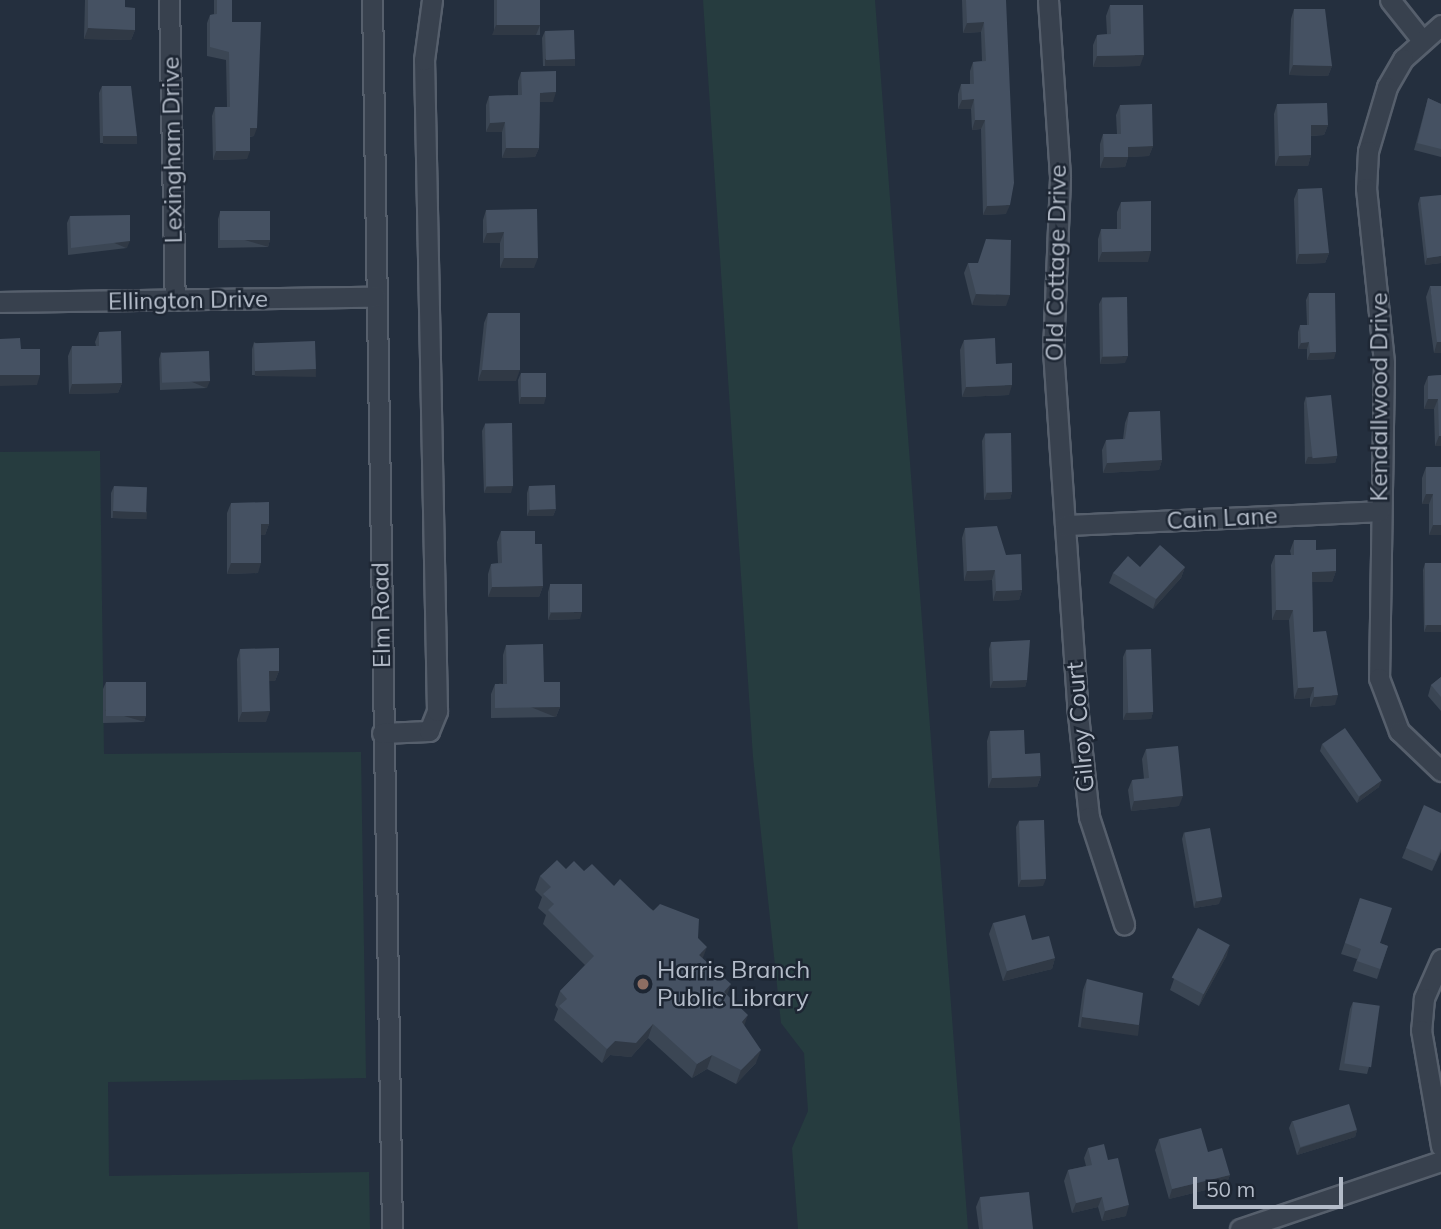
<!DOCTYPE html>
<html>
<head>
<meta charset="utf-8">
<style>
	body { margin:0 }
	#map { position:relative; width:1441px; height:1229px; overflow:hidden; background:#242f3e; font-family:Mulish,sans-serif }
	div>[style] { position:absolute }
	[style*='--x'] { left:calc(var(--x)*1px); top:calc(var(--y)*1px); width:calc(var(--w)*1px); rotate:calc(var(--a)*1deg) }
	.green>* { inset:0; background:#263c3f }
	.roads { filter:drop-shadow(2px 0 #565f6c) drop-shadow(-2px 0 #565f6c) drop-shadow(0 2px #565f6c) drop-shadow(0 -2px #565f6c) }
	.minor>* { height:19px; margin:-9.5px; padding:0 9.5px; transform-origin:9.5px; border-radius:9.5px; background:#38414e }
	.wall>* { inset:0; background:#3b4654; transform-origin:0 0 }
	.shaded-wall>* { inset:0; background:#303945; transform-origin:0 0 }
	.building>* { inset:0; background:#455162; transform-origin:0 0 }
	.dots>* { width:19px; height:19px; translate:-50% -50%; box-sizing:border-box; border:4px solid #1d2633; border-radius:50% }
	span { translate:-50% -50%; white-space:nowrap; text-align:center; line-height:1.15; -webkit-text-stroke:5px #1d2633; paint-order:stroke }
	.street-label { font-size:24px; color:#b4bcc9 }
	.poi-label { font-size:24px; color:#b4bcc9 }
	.left { translate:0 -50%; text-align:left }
	.scale { position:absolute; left:1193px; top:1177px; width:150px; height:32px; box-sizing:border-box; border:4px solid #b4bcc9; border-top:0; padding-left:9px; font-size:21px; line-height:24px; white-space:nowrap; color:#b4bcc9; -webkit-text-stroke:5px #1d2633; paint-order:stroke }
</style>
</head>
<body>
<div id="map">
	<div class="green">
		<div style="clip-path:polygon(703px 0,875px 0,968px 1229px,798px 1229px,792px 1148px,808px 1111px,804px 1053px,781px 1023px,753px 757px)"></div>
		<div style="clip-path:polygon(100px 451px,104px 754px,361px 752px,366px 1078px,108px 1082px,109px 1176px,369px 1172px,370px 1229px,0 1229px,0 452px)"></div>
	</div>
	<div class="roads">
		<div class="minor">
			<div style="--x:169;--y:0;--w:300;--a:88.9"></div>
			<div style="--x:372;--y:0;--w:1229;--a:89.07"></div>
			<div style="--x:1048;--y:0;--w:178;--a:86.1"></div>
			<div style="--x:1060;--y:178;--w:172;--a:92.3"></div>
			<div style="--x:1053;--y:350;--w:356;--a:86.1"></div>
			<div style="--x:1077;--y:705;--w:113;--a:83.9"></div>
			<div style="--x:1089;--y:817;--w:113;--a:71.9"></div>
			<div style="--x:1390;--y:0;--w:50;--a:51.5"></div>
			<div style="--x:1441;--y:25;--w:51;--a:138.2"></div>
			<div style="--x:1403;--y:59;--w:32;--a:120"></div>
			<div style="--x:1387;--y:87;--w:67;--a:106.5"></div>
			<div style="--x:1368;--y:151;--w:37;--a:93"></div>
			<div style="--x:1366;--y:188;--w:176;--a:84.1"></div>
			<div style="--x:1384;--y:363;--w:315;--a:90.9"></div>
			<div style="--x:1379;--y:678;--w:57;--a:69.3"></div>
			<div style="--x:1399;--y:731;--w:58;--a:43.6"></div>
			<div style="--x:0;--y:302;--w:376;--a:-0.8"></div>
			<div style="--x:1065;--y:525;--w:315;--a:-2.5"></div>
			<div style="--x:382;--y:733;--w:47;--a:-2.4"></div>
			<div style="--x:429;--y:731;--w:22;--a:-68"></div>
			<div style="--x:437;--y:711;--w:651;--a:-91.14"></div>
			<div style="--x:424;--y:60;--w:61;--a:-82.4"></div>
			<div style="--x:1441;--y:959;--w:43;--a:113.6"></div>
			<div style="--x:1424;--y:998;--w:32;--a:95"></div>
			<div style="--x:1421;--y:1030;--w:118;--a:80.2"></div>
			<div style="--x:1240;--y:1229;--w:212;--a:-18.7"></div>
		</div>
	</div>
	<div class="wall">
		<div style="clip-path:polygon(85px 0,125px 0,125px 7px,135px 30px,131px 40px,84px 39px)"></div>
		<div style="clip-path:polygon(214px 0,232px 0,232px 22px,254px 136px,250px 137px,247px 159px,213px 160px,212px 116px,215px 107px,227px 107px,226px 60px,207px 56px,207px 23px,210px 15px,214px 14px)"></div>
		<div style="left:494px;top:0;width:46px;height:35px"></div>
		<div style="clip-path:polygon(962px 0,1006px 0,1006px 214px,983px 215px,981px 129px,972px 130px,971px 109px,958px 109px,958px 94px,961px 84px,970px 84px,970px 71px,973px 62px,982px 61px,981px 32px,963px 33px)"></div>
		<div style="clip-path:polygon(1110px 5px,1140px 66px,1093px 67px,1093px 45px,1097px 35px,1107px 34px,1106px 16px)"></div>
		<div style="clip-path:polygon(1294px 9px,1332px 66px,1328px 76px,1289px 75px,1291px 19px)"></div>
		<div style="clip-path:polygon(545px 31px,575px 59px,573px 66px,543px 66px,542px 38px)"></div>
		<div style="clip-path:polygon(521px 72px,553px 102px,540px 102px,539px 148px,535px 157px,502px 158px,502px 132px,486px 132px,486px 105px,489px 96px,518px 95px,518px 81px)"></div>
		<div style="clip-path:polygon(102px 86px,137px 136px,135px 143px,100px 143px,99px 93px)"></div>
		<div style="clip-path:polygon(1428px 98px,1441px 104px,1441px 157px,1414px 150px)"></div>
		<div style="clip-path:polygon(1277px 104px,1328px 125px,1324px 135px,1311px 136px,1311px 155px,1308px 166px,1275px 166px,1274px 114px)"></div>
		<div style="clip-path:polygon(1120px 105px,1153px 146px,1149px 156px,1128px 157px,1125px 167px,1100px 168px,1100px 144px,1103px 134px,1117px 134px,1116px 115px)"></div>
		<div style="clip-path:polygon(1298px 189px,1329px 253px,1325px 263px,1296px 264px,1294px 199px)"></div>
		<div style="clip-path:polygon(1420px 197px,1441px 263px,1425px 265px,1418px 204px)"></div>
		<div style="clip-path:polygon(1121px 202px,1148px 262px,1098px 262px,1098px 239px,1101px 229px,1117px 229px,1117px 212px)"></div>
		<div style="clip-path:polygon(486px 210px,534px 268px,500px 268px,500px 243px,483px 243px,483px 220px)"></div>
		<div style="clip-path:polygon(220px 212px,270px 240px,268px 247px,218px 248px,218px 219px)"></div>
		<div style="clip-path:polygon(70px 216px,127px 248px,68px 255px,67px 223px)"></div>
		<div style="clip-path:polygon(968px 263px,1006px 306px,972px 305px,964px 273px)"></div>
		<div style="clip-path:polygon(1430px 286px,1441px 353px,1434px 353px,1426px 297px)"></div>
		<div style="clip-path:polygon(1309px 293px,1334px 359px,1307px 360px,1307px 349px,1298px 349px,1298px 332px,1300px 325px,1307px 325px,1306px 300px)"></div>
		<div style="clip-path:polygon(1102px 298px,1125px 363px,1100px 364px,1099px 304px)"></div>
		<div style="clip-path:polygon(488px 313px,516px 381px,478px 381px,484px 323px)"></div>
		<div style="clip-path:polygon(99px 332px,122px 383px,118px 393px,69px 394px,68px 356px,72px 346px,96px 346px,95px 342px)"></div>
		<div style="clip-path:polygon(964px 340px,996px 364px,1009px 395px,962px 397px,960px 350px)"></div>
		<div style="clip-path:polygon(254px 342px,313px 376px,252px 375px,252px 349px)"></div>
		<div style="clip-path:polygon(161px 352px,207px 388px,160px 390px,159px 359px)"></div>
		<div style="clip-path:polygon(521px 373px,544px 404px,519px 404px,518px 380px)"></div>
		<div style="clip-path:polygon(1441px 375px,1441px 446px,1435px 446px,1434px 409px,1424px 409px,1424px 386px,1428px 376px)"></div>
		<div style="clip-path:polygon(1306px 396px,1337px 456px,1335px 463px,1305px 464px,1304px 403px)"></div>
		<div style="clip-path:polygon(1129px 412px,1162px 460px,1159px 470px,1103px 473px,1102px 450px,1106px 440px,1123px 439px,1125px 423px)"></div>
		<div style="clip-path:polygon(485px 424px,511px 493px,484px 493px,482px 431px)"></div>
		<div style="clip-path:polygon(985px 434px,1012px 492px,1010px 499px,984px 500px,982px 441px)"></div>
		<div style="clip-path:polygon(1426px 467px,1441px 467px,1441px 535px,1429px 535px,1429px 504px,1422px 504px,1422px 478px)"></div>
		<div style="clip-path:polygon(114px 486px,147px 512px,144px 519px,111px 518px,111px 493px)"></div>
		<div style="clip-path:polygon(529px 486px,556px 509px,553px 516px,527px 516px,527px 493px)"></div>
		<div style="clip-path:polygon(231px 503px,269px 524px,265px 535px,261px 535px,258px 573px,227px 574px,227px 513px)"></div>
		<div style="clip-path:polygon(965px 528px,1006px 555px,1022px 590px,1019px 600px,993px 601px,992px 580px,964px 581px,962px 538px)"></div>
		<div style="clip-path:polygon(501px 531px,535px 544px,543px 586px,539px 597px,488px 597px,488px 574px,491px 564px,498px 563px,497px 542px)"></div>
		<div style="clip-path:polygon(1294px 540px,1316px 550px,1336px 571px,1332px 582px,1312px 582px,1313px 632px,1335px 705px,1310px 707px,1310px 698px,1294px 699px,1289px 620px,1272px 620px,1271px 565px,1275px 555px,1291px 555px,1290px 551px)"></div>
		<div style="clip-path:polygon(1425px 563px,1441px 563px,1441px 632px,1424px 632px,1423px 570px)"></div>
		<div style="clip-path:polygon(1140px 567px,1185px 567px,1181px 578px,1153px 609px,1109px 583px,1113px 573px)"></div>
		<div style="clip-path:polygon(550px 585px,580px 619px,548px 620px,548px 592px)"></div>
		<div style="clip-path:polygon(991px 642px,1027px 680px,1025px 687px,990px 688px,989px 649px)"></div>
		<div style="clip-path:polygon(506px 645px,544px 682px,560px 707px,556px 717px,491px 718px,491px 694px,495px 684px,503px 684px,503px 655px)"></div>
		<div style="clip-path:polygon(240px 649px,279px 671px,275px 681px,269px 681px,266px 722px,238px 722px,237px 659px)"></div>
		<div style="clip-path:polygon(1126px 650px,1153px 712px,1151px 719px,1123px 720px,1123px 657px)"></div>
		<div style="clip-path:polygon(1441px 677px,1441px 711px,1428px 696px,1431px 685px)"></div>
		<div style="clip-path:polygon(106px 682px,146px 715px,144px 722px,103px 723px,103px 689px)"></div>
		<div style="clip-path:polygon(990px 731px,1041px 776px,1037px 787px,988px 788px,987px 741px)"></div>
		<div style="clip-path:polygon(1322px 744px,1379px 787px,1357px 803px,1320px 751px)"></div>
		<div style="clip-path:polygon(1146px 749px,1179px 806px,1131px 811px,1128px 790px,1132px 780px,1144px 779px,1142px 759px)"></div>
		<div style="clip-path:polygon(1441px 813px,1441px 852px,1432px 871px,1402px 858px,1406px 848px)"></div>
		<div style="clip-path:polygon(1019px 821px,1043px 886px,1018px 887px,1016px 827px)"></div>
		<div style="clip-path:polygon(1184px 832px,1219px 904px,1194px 908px,1182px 839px)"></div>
		<div style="clip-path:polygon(566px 869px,584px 871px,614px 886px,698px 938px,702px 958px,727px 995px,744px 1026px,756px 1063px,736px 1084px,707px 1069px,692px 1078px,648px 1038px,631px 1057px,610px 1055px,602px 1063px,554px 1020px,558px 1009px,555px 1005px,560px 991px,585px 965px,543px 924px,546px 915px,538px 908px,542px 897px,535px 890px,540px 876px)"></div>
		<div style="clip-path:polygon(1360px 898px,1380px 943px,1388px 946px,1377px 979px,1353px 971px,1357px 959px,1341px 954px)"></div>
		<div style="clip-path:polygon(993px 923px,1032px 940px,1055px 958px,1052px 969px,1003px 981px,989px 934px)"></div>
		<div style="clip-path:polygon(1227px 955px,1199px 1006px,1170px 990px,1174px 979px)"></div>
		<div style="clip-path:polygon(1087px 979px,1139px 1025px,1135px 1035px,1078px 1027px,1083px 990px)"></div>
		<div style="clip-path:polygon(1353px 1002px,1369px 1067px,1367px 1074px,1339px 1070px,1350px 1009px)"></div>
		<div style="clip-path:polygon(1292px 1121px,1357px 1130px,1355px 1137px,1297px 1155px,1289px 1128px)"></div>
		<div style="clip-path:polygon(1159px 1139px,1208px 1152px,1230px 1175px,1226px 1185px,1169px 1199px,1155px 1150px)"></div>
		<div style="clip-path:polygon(1088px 1148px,1108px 1160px,1126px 1216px,1102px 1221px,1098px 1207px,1072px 1213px,1064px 1181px,1068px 1170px,1086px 1166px,1084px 1158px)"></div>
		<div style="clip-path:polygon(980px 1197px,1033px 1229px,979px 1229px,976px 1207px)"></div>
	</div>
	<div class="shaded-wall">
		<div style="clip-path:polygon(984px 22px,981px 32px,963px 33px,967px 23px)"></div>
		<div style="clip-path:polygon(496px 25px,540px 25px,536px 35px,492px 35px)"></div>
		<div style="clip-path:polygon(88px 28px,135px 30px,131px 40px,84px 39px)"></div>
		<div style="clip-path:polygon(1144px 55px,1140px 66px,1093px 67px,1097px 56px)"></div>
		<div style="left:545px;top:59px;width:30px;height:7px"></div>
		<div style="clip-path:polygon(1293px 65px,1332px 66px,1328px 76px,1289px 75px)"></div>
		<div style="clip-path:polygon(556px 92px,553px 102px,537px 102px,540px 93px)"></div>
		<div style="clip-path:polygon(974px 99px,971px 109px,958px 109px,962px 100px)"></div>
		<div style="clip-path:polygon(975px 120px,985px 120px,981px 129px,972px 130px)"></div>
		<div style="clip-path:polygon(505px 122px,502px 132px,486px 132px,490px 123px)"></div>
		<div style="clip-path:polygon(1311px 125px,1328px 125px,1324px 135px,1307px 136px)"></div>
		<div style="clip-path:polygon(250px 128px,257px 128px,254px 136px,247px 137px)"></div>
		<div style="left:103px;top:136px;width:34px;height:8px"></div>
		<div style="clip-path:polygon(1153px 146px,1149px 156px,1128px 157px,1125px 167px,1100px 168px,1104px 157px,1128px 147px)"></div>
		<div style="clip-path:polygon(506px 148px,539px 148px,535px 157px,502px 158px)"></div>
		<div style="clip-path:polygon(216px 151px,250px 151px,247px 159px,213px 160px)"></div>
		<div style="clip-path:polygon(1311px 155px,1308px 166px,1275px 166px,1279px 156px)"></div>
		<div style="clip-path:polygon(1010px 205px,1006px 214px,983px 215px,987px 206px)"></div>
		<div style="clip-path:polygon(504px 232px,500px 243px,483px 243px,487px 233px)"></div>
		<div style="left:270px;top:240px;width:7px;height:49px;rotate:106deg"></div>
		<div style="left:130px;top:241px;width:8px;height:59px;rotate:113deg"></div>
		<div style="clip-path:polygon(1151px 251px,1148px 262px,1098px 262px,1102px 252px)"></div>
		<div style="clip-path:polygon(1329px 253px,1325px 263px,1296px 264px,1299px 254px)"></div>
		<div style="clip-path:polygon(1441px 256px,1441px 263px,1425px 265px,1427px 258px)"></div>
		<div style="clip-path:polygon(504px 258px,538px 258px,534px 268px,500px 268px)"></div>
		<div style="clip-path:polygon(976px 294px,1010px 295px,1006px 306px,972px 305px)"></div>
		<div style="clip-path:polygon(1309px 342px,1307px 349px,1298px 349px,1301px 343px)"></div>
		<div style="clip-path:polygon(1437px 342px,1441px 342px,1441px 353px,1434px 353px)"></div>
		<div style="clip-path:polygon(1336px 352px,1334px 359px,1307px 360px,1310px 353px)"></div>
		<div style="clip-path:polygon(1128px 356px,1125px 363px,1100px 364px,1102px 357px)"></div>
		<div style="left:255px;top:368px;width:61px;height:8px;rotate:1deg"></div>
		<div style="clip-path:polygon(482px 370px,520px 370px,516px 381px,478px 381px)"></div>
		<div style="clip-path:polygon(0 375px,40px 375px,37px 385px,0 386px)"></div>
		<div style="left:210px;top:381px;width:8px;height:48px;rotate:113deg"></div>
		<div style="clip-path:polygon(122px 383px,118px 393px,69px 394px,72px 384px)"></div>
		<div style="clip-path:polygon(1012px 385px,1009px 395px,962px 397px,966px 387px)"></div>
		<div style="clip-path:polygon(521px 397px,546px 397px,544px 404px,519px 404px)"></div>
		<div style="clip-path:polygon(1428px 399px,1438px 399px,1434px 409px,1424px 409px)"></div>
		<div style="clip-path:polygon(1439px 436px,1441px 436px,1441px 446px,1435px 446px)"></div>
		<div style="clip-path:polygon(1337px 456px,1335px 463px,1305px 464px,1308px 457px)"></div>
		<div style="clip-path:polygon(1162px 460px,1159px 470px,1103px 473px,1107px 463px)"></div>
		<div style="clip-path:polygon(487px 486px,513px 486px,511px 493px,484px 493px)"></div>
		<div style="clip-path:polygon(1012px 492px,1010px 499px,984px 500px,987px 493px)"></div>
		<div style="clip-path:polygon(1426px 494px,1433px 494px,1429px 504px,1422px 504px)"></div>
		<div style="clip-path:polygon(530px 509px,556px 509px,553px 516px,527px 516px)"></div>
		<div style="left:113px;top:511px;width:34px;height:7px;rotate:2deg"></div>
		<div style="clip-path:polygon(261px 524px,269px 524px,265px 535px,257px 535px)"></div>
		<div style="clip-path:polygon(1433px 525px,1441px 525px,1441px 535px,1429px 535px)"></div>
		<div style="clip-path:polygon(231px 563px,261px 563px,258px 573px,227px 574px)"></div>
		<div style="clip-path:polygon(1185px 567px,1181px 578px,1153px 609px,1156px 599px)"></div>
		<div style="clip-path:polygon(995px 570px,992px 580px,964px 581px,967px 571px)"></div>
		<div style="clip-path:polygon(1336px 571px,1332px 582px,1308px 582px,1312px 572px)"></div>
		<div style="clip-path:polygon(543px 586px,539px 597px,488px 597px,492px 587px)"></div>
		<div style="clip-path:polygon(1022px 590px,1019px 600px,993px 601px,996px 591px)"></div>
		<div style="clip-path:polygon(1276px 610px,1293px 610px,1289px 620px,1272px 620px)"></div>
		<div style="clip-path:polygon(582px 612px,580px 619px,548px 620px,551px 613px)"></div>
		<div style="clip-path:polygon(1427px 625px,1441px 625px,1441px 632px,1424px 632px)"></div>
		<div style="clip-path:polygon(269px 671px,279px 671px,275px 681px,265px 681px)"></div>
		<div style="clip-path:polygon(1027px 680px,1025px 687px,990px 688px,993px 681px)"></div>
		<div style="clip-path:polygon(1314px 687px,1310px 698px,1294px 699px,1298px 688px)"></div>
		<div style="clip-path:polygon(1338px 695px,1335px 705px,1310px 707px,1314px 697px)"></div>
		<div style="left:560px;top:707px;width:11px;height:65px;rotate:112deg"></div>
		<div style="clip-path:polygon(270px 711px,266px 722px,238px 722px,242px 712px)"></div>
		<div style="clip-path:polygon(1153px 712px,1151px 719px,1123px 720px,1126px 713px)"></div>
		<div style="left:146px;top:715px;width:7px;height:40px;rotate:106deg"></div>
		<div style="clip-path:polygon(1041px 776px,1037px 787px,988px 788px,992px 778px)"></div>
		<div style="clip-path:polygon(1382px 780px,1379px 787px,1357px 803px,1360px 796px)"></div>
		<div style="clip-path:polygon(1183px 796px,1179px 806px,1131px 811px,1134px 801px)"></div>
		<div style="clip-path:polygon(1046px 879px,1043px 886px,1018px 887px,1021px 880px)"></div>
		<div style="clip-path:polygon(1222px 897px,1219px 904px,1194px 908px,1196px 901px)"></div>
		<div style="clip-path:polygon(1230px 945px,1227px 955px,1199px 1006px,1203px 995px)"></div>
		<div style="clip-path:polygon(707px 947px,702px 960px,699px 955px)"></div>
		<div style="clip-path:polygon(1055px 958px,1052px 969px,1003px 981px,1007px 971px)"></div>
		<div style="clip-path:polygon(731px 984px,726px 998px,724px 992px)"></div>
		<div style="clip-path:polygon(748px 1015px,743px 1029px,742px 1022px)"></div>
		<div style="left:1082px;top:1017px;width:58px;height:11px;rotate:8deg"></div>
		<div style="clip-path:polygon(653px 1024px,648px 1038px,631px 1057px,610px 1055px,602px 1063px,607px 1049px,615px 1041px)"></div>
		<div style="clip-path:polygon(761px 1050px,756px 1063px,736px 1084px,741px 1070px)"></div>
		<div style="clip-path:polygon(712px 1055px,707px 1069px,692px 1078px,697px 1064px)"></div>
		<div style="clip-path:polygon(1357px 1130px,1355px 1137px,1297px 1155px,1300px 1148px)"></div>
		<div style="clip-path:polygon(1230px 1175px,1226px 1185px,1169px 1199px,1172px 1189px)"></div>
		<div style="clip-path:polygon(1102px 1197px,1098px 1207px,1072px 1213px,1076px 1203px)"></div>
		<div style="clip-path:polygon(1129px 1205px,1126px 1216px,1102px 1221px,1105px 1211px)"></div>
	</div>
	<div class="building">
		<div style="clip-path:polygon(88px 0,125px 0,125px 7px,135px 8px,135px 30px,88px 28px)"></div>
		<div style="clip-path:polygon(217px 0,232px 0,232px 22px,261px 22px,257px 128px,250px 128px,250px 151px,216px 151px,215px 107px,230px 107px,229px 52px,210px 47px,210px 15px,217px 14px)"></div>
		<div style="left:497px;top:0;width:43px;height:25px"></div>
		<div style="clip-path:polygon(966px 0,1006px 0,1014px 183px,1010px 205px,987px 206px,985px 120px,975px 120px,974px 99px,962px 100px,961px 84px,974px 84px,973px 62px,986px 61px,984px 22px,967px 23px)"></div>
		<div style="clip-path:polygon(1110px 5px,1143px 5px,1144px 55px,1097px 56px,1097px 35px,1111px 34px)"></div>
		<div style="clip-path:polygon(1294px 9px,1325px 9px,1332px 66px,1293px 65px)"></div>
		<div style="left:574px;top:30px;width:29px;height:29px;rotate:88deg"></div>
		<div style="clip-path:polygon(556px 71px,556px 92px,540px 93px,539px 148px,506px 148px,505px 122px,490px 123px,489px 96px,522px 95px,521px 72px)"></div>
		<div style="clip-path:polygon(102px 86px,131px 86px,137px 136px,103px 136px)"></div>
		<div style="clip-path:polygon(1428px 98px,1441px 104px,1441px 149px,1417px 143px)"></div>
		<div style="clip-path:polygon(1327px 103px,1328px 125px,1311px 125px,1311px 155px,1279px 156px,1277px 104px)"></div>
		<div style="clip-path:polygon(1152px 104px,1153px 146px,1128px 147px,1128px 157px,1104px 157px,1103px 134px,1121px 134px,1120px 105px)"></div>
		<div style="clip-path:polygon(1322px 188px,1329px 253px,1299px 254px,1298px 189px)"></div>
		<div style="clip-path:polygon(1441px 195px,1441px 256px,1427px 258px,1420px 197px)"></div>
		<div style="clip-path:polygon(1151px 201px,1151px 251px,1102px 252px,1101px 229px,1121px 229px,1121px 202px)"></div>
		<div style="clip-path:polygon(537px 209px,538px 258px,504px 258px,504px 232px,487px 233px,486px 210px)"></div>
		<div style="left:270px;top:211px;width:29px;height:50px;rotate:90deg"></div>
		<div style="clip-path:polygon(130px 215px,130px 241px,71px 248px,70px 216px)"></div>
		<div style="clip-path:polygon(986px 239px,1011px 240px,1010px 295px,976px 294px,968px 263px,978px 263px)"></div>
		<div style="clip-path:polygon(1430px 286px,1441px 286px,1441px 342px,1437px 342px)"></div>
		<div style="clip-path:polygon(1309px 293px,1335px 293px,1336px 352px,1310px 353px,1309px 342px,1301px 343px,1300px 325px,1309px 325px)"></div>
		<div style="left:1127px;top:297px;width:59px;height:25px;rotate:89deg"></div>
		<div style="clip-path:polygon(488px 313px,520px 313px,520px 370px,482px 370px)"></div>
		<div style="clip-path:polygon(121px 331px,122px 383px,72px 384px,72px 346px,99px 346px,99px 332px)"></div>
		<div style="clip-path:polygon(20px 338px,21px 349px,40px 349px,40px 375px,0 375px,0 339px)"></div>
		<div style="clip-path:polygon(995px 338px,996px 364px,1012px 363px,1012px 385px,966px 387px,964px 340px)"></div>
		<div style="left:315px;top:341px;width:28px;height:61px;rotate:88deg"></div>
		<div style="left:209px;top:351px;width:30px;height:48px;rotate:88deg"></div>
		<div style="left:521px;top:373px;width:25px;height:24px"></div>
		<div style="clip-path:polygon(1441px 375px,1441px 436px,1439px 436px,1438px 399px,1428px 399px,1428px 376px)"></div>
		<div style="left:1331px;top:395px;width:61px;height:25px;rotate:84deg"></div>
		<div style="clip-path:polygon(1160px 411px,1162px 460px,1107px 463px,1106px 440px,1125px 439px,1129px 412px)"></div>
		<div style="left:512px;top:423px;width:63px;height:27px;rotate:89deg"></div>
		<div style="left:1011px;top:433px;width:59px;height:26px;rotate:89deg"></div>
		<div style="clip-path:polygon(1426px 467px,1441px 467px,1441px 525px,1433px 525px,1433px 494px,1426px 494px)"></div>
		<div style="left:555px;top:485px;width:24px;height:26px;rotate:88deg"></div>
		<div style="left:114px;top:486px;width:33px;height:25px;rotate:2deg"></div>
		<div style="clip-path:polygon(269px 502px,269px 524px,261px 524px,261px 563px,231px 563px,231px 503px)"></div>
		<div style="clip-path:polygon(997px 526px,1006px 555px,1021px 554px,1022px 590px,996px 591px,995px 570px,967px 571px,965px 528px)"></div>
		<div style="clip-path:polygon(501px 531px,535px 531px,535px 544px,542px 544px,543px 586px,492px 587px,491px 564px,502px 563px)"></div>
		<div style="clip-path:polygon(1294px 540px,1316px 540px,1316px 550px,1336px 549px,1336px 571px,1312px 572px,1313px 632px,1326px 631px,1338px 695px,1314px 697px,1314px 687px,1298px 688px,1293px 610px,1276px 610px,1275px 555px,1294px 555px)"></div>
		<div style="clip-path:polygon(1160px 545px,1185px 567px,1156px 599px,1113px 573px,1128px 556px,1140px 567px)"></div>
		<div style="left:1425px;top:563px;width:16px;height:62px"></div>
		<div style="left:582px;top:584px;width:28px;height:32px;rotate:90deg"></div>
		<div style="clip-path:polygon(1030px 640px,1027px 680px,993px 681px,991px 642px)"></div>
		<div style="clip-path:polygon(543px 644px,544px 682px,560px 682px,560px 707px,495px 708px,495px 684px,507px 684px,506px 645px)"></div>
		<div style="clip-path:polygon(279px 648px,279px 671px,269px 671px,270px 711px,242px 712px,240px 649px)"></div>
		<div style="left:1151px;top:649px;width:63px;height:25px;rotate:88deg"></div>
		<div style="clip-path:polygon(1441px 677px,1441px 697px,1431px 685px)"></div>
		<div style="left:106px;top:682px;width:40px;height:34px"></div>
		<div style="left:1345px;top:728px;width:64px;height:28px;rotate:55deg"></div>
		<div style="clip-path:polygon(1024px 730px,1025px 754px,1040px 753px,1041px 776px,992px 778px,990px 731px)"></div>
		<div style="clip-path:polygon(1178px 746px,1183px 796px,1134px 801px,1132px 780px,1149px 778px,1146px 749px)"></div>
		<div style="clip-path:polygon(1424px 805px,1441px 813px,1441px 849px,1436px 861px,1406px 848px)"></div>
		<div style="left:1044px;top:820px;width:59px;height:25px;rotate:88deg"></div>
		<div style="left:1210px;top:828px;width:70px;height:26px;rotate:80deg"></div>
		<div style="clip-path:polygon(557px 860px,566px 869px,574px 861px,584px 871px,592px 864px,614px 886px,620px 879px,653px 911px,660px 904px,699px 919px,698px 938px,707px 947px,699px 955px,731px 984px,724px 992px,748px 1015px,742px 1022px,761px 1050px,741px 1070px,712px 1055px,697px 1064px,653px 1024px,636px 1043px,615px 1041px,607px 1049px,559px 1006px,567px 999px,560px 991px,594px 956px,548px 910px,554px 904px,543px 894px,551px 887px,540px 876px)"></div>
		<div style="clip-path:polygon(1360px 898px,1392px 908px,1380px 943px,1388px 946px,1380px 969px,1357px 961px,1361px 949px,1345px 943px)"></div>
		<div style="clip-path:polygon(1025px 915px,1032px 940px,1049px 936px,1055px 958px,1007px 971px,993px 923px)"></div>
		<div style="left:1198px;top:928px;width:36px;height:56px;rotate:28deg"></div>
		<div style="clip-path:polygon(1087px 979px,1143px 993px,1139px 1025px,1082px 1017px)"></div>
		<div style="left:1353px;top:1002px;width:27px;height:62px;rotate:8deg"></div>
		<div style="left:1349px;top:1104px;width:27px;height:59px;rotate:73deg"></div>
		<div style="clip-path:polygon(1201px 1128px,1208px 1152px,1222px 1148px,1230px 1175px,1172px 1189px,1159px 1139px)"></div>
		<div style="clip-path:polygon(1104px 1144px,1108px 1160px,1118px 1158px,1129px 1205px,1105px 1211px,1102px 1197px,1076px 1203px,1068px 1170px,1092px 1165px,1088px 1148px)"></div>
		<div style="clip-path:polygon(1029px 1192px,1033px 1229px,983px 1229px,980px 1197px)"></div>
	</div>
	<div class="dots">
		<div style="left:643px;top:984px;background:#8d6e63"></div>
	</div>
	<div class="street-label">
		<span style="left:172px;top:150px;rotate:-91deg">Lexingham Drive</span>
		<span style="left:1056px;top:263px;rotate:-89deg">Old Cottage Drive</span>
		<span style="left:188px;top:300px;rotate:-1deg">Ellington Drive</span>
		<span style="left:1379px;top:397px;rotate:-90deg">Kendallwood Drive</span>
		<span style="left:1222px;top:518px;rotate:-3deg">Cain Lane</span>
		<span style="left:381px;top:615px;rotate:-91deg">Elm Road</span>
		<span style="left:1080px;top:727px;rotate:-95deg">Gilroy Court</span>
	</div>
	<div class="poi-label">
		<span class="left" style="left:657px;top:984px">Harris Branch<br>Public Library</span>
	</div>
	<div class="scale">50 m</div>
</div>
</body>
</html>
